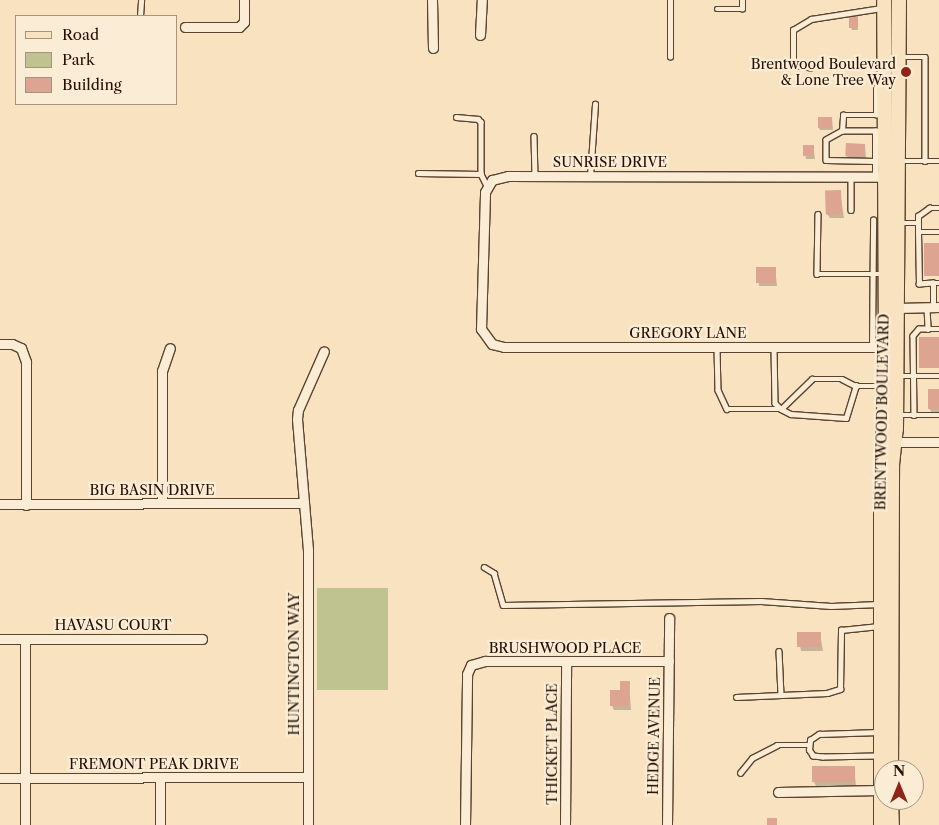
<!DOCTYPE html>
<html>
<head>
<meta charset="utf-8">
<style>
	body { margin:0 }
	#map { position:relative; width:939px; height:825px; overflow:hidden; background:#f8e2bf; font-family:"Libre Caslon Text",serif }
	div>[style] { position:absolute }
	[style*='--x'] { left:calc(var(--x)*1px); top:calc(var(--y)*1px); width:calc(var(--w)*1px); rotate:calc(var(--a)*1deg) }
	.green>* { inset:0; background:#bfc390; transform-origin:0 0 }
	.shadow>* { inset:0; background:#0003 }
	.building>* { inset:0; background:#dda492; transform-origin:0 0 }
	.roads { filter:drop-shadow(1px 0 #5a4430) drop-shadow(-1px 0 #5a4430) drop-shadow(0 1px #5a4430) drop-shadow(0 -1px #5a4430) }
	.service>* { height:4.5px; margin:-2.25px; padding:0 2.25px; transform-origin:2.25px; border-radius:2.25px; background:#faecd5 }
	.minor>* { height:9px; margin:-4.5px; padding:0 4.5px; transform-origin:4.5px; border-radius:4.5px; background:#faecd5 }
	.primary>* { height:14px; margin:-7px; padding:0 7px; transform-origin:7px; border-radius:7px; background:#f8e2bf }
	.dots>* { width:14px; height:14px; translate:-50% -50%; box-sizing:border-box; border:2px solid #faecd5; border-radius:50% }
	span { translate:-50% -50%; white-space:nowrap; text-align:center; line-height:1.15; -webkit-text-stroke:4.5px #faecd5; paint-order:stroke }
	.poi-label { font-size:14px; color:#260f00 }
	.right { translate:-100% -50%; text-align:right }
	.street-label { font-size:14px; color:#260f00 }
	.legend { position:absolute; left:15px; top:15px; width:162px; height:90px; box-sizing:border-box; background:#faecd5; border:1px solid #a59480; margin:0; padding:6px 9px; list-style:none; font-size:15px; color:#260f00 }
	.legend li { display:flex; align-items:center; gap:10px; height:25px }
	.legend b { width:25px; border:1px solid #a59480 }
	.north { position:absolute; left:874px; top:760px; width:50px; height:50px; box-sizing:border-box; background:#faecd5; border:1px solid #a59480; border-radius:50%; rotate:0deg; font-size:14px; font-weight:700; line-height:20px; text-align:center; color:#260f00 }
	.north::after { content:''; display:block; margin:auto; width:18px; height:22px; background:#8f2418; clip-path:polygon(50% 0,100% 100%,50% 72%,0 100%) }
</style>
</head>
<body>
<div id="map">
	<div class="green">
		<div style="left:317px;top:588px;width:71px;height:102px"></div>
	</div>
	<div class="shadow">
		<div style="clip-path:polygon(857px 17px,858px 30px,852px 30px,851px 28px)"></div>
		<div style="clip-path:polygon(832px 118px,833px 130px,820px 130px,819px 128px)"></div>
		<div style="clip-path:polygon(865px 145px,866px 158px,848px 158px,847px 156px)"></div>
		<div style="clip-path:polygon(804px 146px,813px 146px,815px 159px,806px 159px)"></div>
		<div style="clip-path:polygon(840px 191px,844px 218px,830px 218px,827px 214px)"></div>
		<div style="clip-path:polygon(757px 268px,775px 268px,777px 286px,759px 286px)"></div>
		<div style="clip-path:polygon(939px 391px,939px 413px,932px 413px,929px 408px)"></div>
		<div style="clip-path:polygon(798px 633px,820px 633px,823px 651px,801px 651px)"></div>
		<div style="clip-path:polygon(629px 682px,631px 710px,614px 710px,612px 706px)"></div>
		<div style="clip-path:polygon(854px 767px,856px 786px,816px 786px,814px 782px,814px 768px)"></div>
	</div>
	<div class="building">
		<div style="left:849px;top:16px;width:9px;height:12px"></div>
		<div style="left:818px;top:117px;width:14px;height:11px"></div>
		<div style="left:846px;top:143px;width:19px;height:13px;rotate:3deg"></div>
		<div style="left:803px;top:145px;width:11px;height:11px"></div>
		<div style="left:841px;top:190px;width:24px;height:16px;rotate:88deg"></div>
		<div style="left:924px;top:243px;width:15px;height:33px"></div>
		<div style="left:756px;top:267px;width:20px;height:16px"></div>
		<div style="left:919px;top:337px;width:20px;height:31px"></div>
		<div style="left:928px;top:389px;width:11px;height:20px"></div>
		<div style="left:797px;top:632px;width:24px;height:15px"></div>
		<div style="clip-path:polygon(620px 681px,630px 681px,629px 706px,610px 706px,610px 690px,620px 690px)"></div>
		<div style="left:855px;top:766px;width:16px;height:43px;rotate:90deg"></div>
		<div style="left:767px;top:818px;width:10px;height:7px"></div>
	</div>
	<div class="roads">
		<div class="service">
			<div style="--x:717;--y:9;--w:25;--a:0"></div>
			<div style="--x:742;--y:9;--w:9;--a:-90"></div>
			<div style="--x:140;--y:16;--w:16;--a:-86"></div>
			<div style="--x:670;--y:57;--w:57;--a:-90"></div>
			<div style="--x:901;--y:57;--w:24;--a:0"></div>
			<div style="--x:925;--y:57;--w:104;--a:90"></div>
			<div style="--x:925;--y:161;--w:14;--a:0"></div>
			<div style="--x:811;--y:68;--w:18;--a:-171"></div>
			<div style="--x:793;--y:65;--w:35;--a:-90"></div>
			<div style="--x:793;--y:30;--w:21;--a:-31"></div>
			<div style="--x:811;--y:19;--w:71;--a:-8.9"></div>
			<div style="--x:876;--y:115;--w:27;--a:-90"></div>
			<div style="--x:456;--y:117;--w:22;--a:5"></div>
			<div style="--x:478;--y:119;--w:4;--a:45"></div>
			<div style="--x:481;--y:122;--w:52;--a:90"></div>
			<div style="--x:481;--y:174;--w:13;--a:63"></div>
			<div style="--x:842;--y:131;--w:18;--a:151"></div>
			<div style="--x:826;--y:140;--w:20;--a:90"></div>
			<div style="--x:826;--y:160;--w:49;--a:1.2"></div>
			<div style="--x:875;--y:161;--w:30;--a:-90"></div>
			<div style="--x:877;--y:131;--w:35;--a:180"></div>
			<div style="--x:842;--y:131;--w:16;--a:-86"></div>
			<div style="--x:843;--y:115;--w:38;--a:0"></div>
			<div style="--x:534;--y:136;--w:40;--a:88.6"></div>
			<div style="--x:901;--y:161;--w:24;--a:0"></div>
			<div style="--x:418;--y:173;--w:63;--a:0.9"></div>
			<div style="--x:590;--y:176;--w:72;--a:-86"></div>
			<div style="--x:851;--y:177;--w:33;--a:90"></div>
			<div style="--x:875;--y:177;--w:16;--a:-90"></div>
			<div style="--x:818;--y:214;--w:60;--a:91"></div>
			<div style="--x:817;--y:274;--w:66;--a:0"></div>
			<div style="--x:899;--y:223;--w:19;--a:0"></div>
			<div style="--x:918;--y:232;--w:16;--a:-90"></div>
			<div style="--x:918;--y:216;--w:14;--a:-36"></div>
			<div style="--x:929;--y:208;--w:10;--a:0"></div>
			<div style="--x:933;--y:283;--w:14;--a:176"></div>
			<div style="--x:919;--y:284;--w:52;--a:-91.1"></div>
			<div style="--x:918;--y:232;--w:21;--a:0"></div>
			<div style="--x:933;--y:307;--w:24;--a:-90"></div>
			<div style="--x:933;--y:283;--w:6;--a:0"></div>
			<div style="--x:927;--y:308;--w:21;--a:87"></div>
			<div style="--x:928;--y:329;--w:11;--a:0"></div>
			<div style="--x:928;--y:329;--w:9;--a:180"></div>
			<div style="--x:919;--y:329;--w:9;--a:131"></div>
			<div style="--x:913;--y:336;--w:79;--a:89.3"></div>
			<div style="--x:914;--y:415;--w:25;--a:0"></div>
			<div style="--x:717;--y:347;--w:43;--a:88.7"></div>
			<div style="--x:718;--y:390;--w:21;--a:65"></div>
			<div style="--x:727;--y:409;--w:54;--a:0"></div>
			<div style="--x:781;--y:409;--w:11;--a:27"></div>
			<div style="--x:791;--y:414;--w:55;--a:4.2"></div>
			<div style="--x:846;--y:418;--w:34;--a:-73"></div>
			<div style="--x:774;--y:347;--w:56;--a:89"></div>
			<div style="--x:775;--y:403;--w:8;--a:45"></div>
			<div style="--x:781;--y:409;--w:43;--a:-44.1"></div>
			<div style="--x:812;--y:379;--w:30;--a:0"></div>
			<div style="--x:842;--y:379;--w:16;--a:27"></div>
			<div style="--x:856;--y:386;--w:27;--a:0"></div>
			<div style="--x:872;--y:347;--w:127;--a:-89.5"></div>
			<div style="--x:898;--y:376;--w:41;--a:0"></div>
			<div style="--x:898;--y:415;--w:16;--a:0"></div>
			<div style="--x:484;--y:567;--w:12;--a:31"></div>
			<div style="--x:494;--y:573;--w:33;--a:74"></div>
			<div style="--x:503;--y:605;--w:258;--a:-0.9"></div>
			<div style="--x:761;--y:601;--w:70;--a:4.1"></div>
			<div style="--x:831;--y:606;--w:48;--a:-2.4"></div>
			<div style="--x:779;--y:651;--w:44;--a:87.4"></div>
			<div style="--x:736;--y:697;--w:91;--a:-2.5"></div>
			<div style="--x:827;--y:693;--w:14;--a:-17"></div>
			<div style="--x:840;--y:689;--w:59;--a:-89"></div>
			<div style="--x:841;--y:630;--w:38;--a:-6"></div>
			<div style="--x:878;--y:756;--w:55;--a:179"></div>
			<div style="--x:823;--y:757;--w:10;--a:-174"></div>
			<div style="--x:813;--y:756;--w:7;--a:-124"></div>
			<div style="--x:809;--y:750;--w:10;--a:-84"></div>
			<div style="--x:810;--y:740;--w:11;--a:-34"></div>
			<div style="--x:819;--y:734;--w:60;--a:-1.9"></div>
			<div style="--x:740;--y:773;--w:19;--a:-51"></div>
			<div style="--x:752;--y:758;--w:28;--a:-27"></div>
			<div style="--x:777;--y:745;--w:33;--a:0"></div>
		</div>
		<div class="minor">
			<div style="--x:432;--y:0;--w:48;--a:88.8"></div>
			<div style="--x:185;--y:27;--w:54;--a:0"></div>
			<div style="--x:239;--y:27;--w:7;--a:-45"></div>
			<div style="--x:244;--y:22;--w:22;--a:-90"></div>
			<div style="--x:480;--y:35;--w:35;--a:-87"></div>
			<div style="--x:897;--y:308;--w:42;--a:-1.4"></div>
			<div style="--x:0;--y:344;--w:12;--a:0"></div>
			<div style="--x:12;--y:344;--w:10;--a:24"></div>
			<div style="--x:21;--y:348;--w:15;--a:70"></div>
			<div style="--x:26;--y:362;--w:143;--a:90"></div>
			<div style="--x:886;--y:347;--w:382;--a:180"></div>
			<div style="--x:504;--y:347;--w:12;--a:-166"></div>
			<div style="--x:492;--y:344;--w:19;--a:-126"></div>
			<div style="--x:481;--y:329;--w:137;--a:-88.3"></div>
			<div style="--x:485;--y:192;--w:14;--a:-60"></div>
			<div style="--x:492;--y:180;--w:16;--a:-14"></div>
			<div style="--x:508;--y:176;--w:382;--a:0.1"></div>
			<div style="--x:891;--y:442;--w:48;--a:0"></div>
			<div style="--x:162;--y:503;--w:132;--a:-90"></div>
			<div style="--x:162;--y:371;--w:24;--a:-71"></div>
			<div style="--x:0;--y:504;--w:304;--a:-0.2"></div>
			<div style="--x:0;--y:639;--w:202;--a:0"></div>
			<div style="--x:25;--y:639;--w:186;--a:90"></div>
			<div style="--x:0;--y:778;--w:308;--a:-0.2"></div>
			<div style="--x:160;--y:778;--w:47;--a:90"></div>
			<div style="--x:778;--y:792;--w:103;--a:-1.1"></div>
			<div style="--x:308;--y:825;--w:275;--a:-90"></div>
			<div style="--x:308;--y:550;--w:131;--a:-94.8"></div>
			<div style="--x:297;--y:419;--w:9;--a:-84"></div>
			<div style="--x:298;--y:410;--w:64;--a:-66.2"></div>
			<div style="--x:465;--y:825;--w:151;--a:-89.2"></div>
			<div style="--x:467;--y:674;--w:10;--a:-66"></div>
			<div style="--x:471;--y:665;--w:15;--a:-16"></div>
			<div style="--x:485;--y:661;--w:184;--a:0"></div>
			<div style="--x:565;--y:825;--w:161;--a:-89.6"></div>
			<div style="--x:667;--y:825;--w:207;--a:-89.4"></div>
		</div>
		<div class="primary">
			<div style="--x:891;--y:770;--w:305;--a:-89.8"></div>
			<div style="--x:892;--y:465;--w:36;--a:-84"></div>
			<div style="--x:896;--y:429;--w:429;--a:-89.6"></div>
			<div style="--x:891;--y:800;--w:25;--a:88"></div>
			<div style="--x:881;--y:825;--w:315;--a:-90"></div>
			<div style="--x:881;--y:510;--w:163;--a:-88.2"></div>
			<div style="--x:886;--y:347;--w:347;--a:-90.3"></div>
		</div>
	</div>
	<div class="dots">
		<div style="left:906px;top:72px;background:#8f2418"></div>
	</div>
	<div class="poi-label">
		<span class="right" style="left:896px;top:72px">Brentwood Boulevard<br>&amp; Lone Tree Way</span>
	</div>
	<div class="street-label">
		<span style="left:610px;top:162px">SUNRISE DRIVE</span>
		<span style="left:688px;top:333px">GREGORY LANE</span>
		<span style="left:882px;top:412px;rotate:-89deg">BRENTWOOD BOULEVARD</span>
		<span style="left:152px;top:490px">BIG BASIN DRIVE</span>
		<span style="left:113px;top:625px">HAVASU COURT</span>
		<span style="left:565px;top:648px">BRUSHWOOD PLACE</span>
		<span style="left:294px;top:664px;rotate:-90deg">HUNTINGTON WAY</span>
		<span style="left:654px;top:736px;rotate:-89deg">HEDGE AVENUE</span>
		<span style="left:552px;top:744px;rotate:-90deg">THICKET PLACE</span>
		<span style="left:154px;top:764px">FREMONT PEAK DRIVE</span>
	</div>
	<ul class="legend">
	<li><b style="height:6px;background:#f8e2bf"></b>Road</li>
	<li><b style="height:14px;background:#bfc390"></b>Park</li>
	<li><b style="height:14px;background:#dda492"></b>Building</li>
	</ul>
	<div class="north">N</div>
</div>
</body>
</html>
